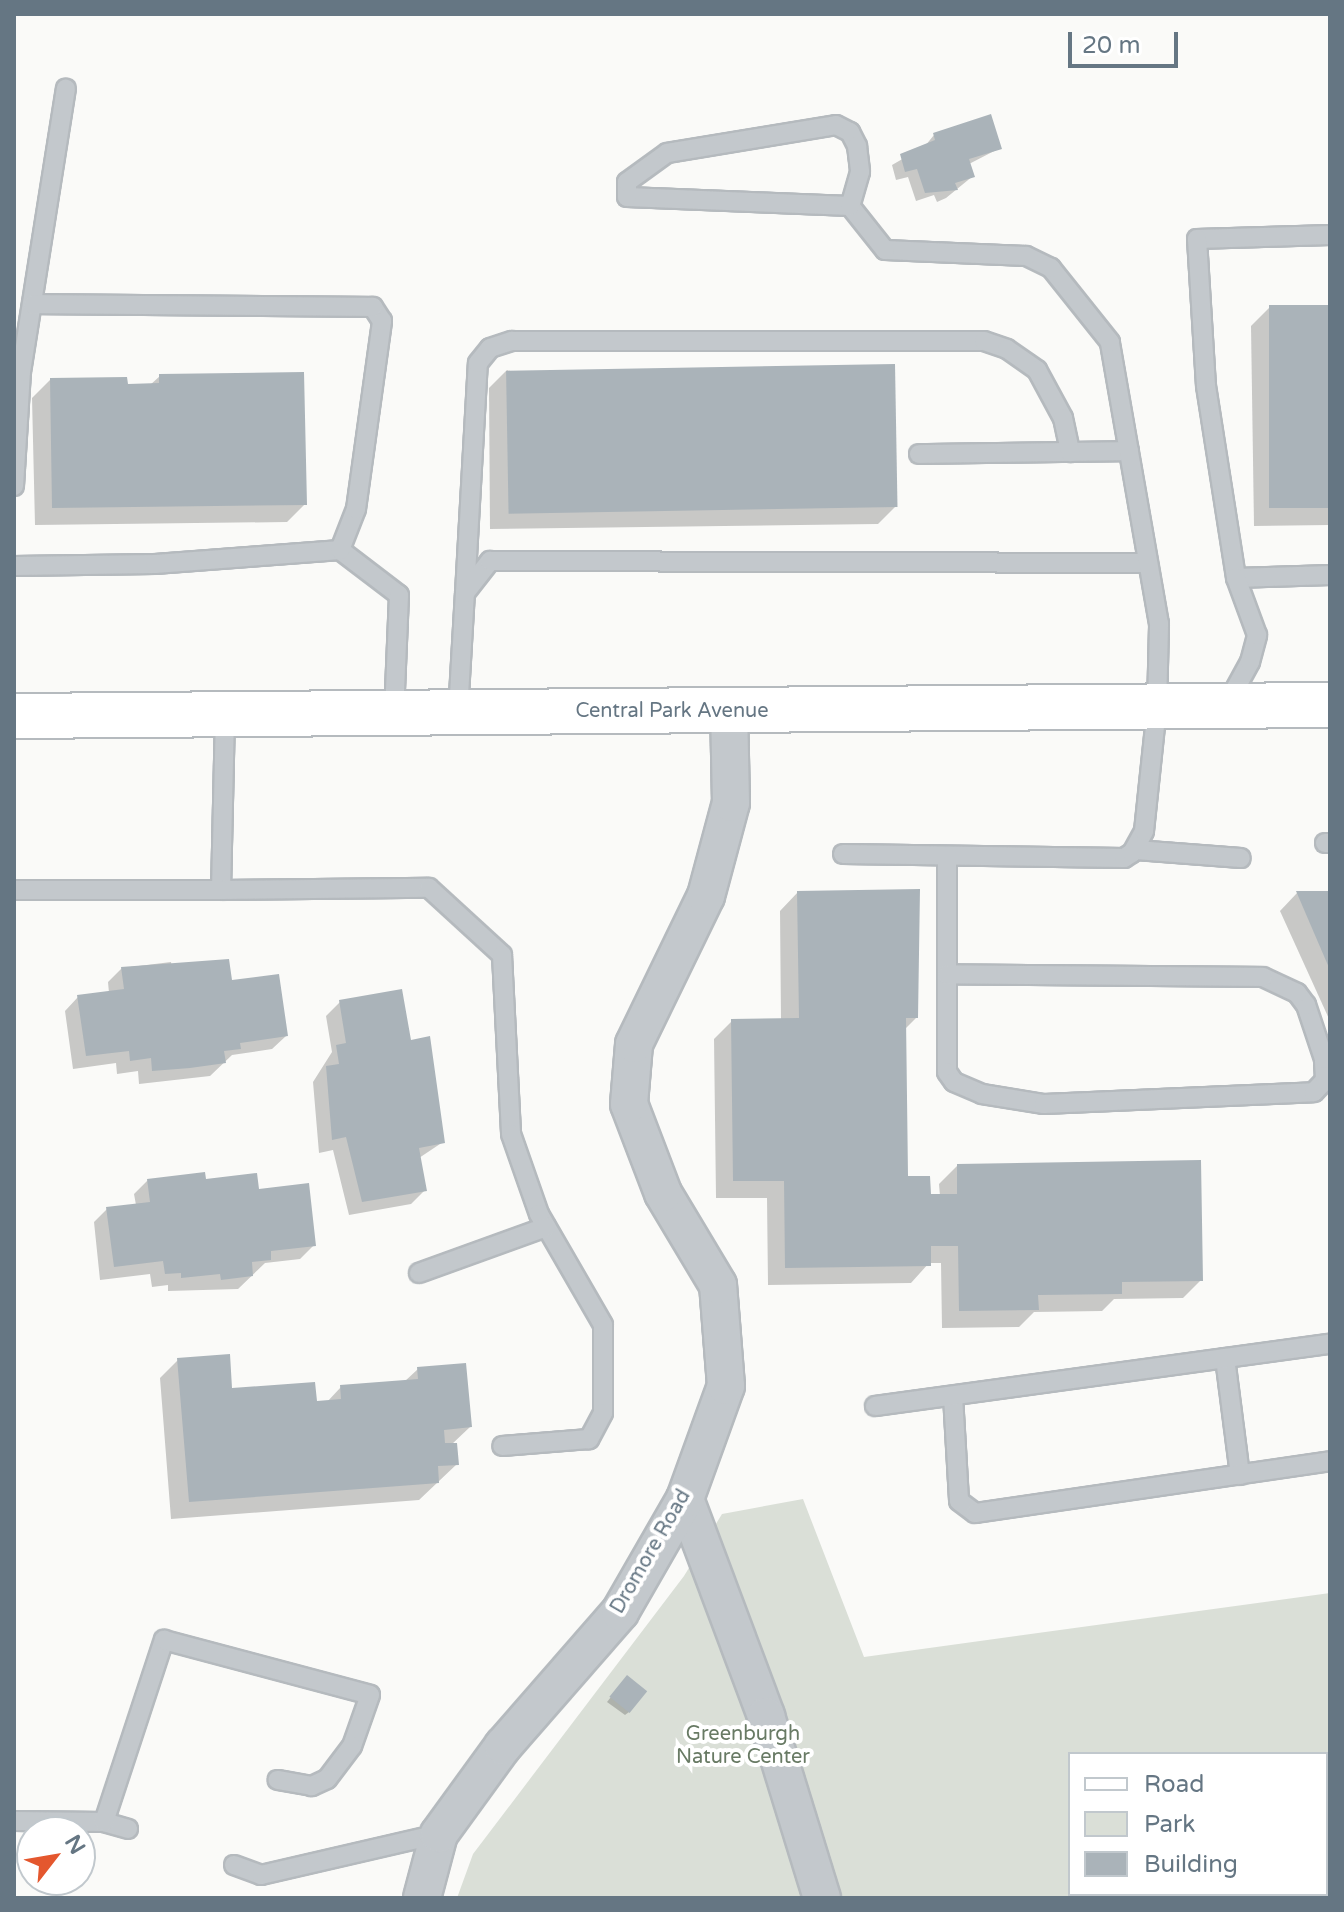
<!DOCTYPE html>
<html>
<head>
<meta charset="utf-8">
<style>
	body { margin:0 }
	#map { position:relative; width:1344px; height:1912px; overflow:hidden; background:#fafaf8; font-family:"Varela Round",sans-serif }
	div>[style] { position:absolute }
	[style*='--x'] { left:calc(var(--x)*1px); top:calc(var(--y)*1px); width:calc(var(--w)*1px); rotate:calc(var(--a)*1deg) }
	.green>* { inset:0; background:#dadfd7 }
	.shadow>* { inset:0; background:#0003 }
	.building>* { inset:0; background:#aab3b9; transform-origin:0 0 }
	.roads { filter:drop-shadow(2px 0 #b5babe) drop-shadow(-2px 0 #b5babe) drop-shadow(0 2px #b5babe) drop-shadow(0 -2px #b5babe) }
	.service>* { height:18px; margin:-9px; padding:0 9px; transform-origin:9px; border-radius:9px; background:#c3c8cc }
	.minor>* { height:36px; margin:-18px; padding:0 18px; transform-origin:18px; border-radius:18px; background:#c3c8cc }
	.primary>* { height:44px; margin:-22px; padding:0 22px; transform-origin:22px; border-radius:22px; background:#fff }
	span { translate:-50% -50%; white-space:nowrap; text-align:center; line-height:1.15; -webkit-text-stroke:8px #fff; paint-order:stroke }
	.street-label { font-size:20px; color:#657683 }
	.park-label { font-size:20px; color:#687a64 }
	.frame { position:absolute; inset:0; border:16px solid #657683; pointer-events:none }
	.legend { position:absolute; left:1068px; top:1752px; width:260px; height:144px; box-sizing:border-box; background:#fff; border:2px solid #c1c8cd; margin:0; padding:10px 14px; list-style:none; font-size:24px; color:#657683 }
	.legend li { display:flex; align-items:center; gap:16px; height:40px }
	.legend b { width:40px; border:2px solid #c1c8cd }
	.north { position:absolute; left:16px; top:1816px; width:80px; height:80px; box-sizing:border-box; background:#fff; border:2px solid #c1c8cd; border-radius:50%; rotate:59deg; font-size:22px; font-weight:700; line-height:32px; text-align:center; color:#657683 }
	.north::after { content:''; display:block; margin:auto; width:28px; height:36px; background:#e4572e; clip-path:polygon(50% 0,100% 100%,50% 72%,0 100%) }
	.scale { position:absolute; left:1068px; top:32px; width:110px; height:36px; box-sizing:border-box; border:4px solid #657683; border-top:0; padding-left:10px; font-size:24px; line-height:28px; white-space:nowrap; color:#657683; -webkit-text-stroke:6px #fff; paint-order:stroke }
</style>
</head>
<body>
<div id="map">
	<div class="green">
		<div style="clip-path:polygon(evenodd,803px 1499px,864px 1657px,1330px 1593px,1330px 1898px,457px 1898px,473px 1854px,684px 1576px,722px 1514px,803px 1499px,1070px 1754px,1326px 1754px,1326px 1894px,1070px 1894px,1070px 1754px)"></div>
	</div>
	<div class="shadow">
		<div style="clip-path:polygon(934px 135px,1000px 148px,969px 164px,973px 176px,946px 198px,937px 202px,934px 195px,916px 201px,908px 177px,896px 180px,892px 165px,925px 146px)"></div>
		<div style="clip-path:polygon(1330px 307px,1330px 525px,1254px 526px,1251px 326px,1269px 308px)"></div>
		<div style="clip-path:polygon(507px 370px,896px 506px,878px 524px,490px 529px,489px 388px)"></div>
		<div style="clip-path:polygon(160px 376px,305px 504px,287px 522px,35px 525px,32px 398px,50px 380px,150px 385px)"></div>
		<div style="clip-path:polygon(798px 892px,916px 1018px,904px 1030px,906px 1178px,929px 1196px,940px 1196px,939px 1184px,957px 1166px,1201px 1280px,1183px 1298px,1114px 1299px,1102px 1311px,1034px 1312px,1019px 1327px,942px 1328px,941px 1263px,929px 1263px,911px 1283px,768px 1285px,767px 1198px,716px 1198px,714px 1039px,732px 1021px,781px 1020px,780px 911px)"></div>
		<div style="clip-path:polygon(1297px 893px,1330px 893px,1330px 1021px,1280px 911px)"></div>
		<div style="clip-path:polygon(171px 962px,172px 968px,230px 983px,286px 1036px,272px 1049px,232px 1055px,210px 1076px,139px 1084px,138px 1071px,117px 1074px,116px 1063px,73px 1069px,65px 1011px,78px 997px,109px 993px,108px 982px,122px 968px)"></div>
		<div style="clip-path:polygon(340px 1002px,409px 1042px,429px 1038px,443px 1142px,419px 1158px,425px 1190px,411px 1204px,349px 1215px,333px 1150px,319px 1153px,313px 1082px,332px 1052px,326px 1016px)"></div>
		<div style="clip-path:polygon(148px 1180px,204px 1181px,257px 1191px,314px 1245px,300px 1259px,265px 1263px,238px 1289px,168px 1291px,168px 1285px,152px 1287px,150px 1274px,100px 1280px,94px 1222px,107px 1209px,136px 1205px,134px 1194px)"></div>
		<div style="clip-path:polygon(178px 1360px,230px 1390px,326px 1403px,341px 1387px,404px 1382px,418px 1369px,470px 1427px,451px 1445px,457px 1464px,419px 1500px,171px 1519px,160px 1378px)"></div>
		<div style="clip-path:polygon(623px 1682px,629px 1712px,625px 1715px,607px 1702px)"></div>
	</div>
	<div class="building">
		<div style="clip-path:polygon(991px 114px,1002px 149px,969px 159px,975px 177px,955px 183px,958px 190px,925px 193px,917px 169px,905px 172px,900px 154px,935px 140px,933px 133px)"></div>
		<div style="left:1330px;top:305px;width:203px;height:61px;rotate:90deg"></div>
		<div style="left:895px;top:364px;width:143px;height:389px;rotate:89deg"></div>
		<div style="clip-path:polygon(304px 372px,307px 505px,52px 508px,50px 378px,127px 377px,128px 384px,159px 383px,159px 374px)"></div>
		<div style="clip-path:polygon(920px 889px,918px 1018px,906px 1018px,908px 1176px,930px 1176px,931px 1194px,957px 1194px,957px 1164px,1201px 1160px,1203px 1281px,1122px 1282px,1122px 1294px,1038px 1295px,1039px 1310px,959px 1311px,958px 1246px,931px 1246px,931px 1266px,785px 1268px,784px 1181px,733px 1181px,731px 1019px,799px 1018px,797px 891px)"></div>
		<div style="clip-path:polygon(1296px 891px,1330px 891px,1330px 970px)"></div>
		<div style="clip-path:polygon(229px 959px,232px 980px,279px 974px,288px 1036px,240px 1043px,241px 1049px,224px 1051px,226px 1063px,190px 1068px,152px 1071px,151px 1058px,130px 1061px,129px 1051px,86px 1056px,77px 995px,124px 989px,121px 967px)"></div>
		<div style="clip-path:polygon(402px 989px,411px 1040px,430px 1036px,445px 1143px,419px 1148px,427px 1191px,362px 1202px,346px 1137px,332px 1140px,326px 1066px,339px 1064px,336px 1045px,346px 1043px,339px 1000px)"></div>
		<div style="clip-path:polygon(205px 1172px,206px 1179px,257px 1173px,259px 1189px,309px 1183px,316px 1246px,271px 1251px,271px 1260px,252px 1262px,253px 1276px,221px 1280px,220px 1274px,181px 1278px,181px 1273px,165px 1274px,163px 1261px,114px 1267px,106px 1207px,150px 1202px,147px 1179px)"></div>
		<div style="clip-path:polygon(230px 1354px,232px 1388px,315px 1382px,317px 1401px,341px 1399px,340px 1385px,418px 1379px,417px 1367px,466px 1363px,472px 1427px,444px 1430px,445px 1443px,457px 1443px,459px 1465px,438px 1466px,439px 1483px,189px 1502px,177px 1358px)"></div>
		<div style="left:627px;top:1675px;width:26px;height:28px;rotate:39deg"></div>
	</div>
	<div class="roads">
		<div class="service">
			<div style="--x:1330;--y:235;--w:133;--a:178.3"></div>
			<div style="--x:1197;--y:239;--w:147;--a:86.5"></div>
			<div style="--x:1206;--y:386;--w:194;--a:81.1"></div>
			<div style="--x:1236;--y:578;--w:94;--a:-1.8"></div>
			<div style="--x:919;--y:454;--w:210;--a:-0.8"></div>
			<div style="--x:14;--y:486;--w:114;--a:-86.5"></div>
			<div style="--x:21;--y:372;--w:287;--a:-81"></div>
			<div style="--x:340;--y:550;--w:74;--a:37.3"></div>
			<div style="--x:399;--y:595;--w:118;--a:92.4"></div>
			<div style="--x:14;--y:566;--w:141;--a:-0.8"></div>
			<div style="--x:155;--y:564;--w:186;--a:-4.3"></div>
			<div style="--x:340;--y:550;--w:44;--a:-68.7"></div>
			<div style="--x:356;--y:509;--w:190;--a:-82.1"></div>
			<div style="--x:382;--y:321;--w:17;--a:-123"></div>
			<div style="--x:373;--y:307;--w:340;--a:-179.5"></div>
			<div style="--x:465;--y:593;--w:230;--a:-86.8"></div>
			<div style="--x:478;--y:363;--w:19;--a:-51"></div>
			<div style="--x:490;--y:348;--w:23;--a:-18"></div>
			<div style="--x:512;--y:341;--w:472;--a:0"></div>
			<div style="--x:984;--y:341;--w:24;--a:19"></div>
			<div style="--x:1007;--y:349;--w:37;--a:35"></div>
			<div style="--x:1037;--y:370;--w:55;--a:61.6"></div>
			<div style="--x:1063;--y:418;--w:35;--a:78"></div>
			<div style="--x:1227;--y:704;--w:48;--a:-61.3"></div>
			<div style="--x:1250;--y:662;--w:28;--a:-75"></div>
			<div style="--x:1257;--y:635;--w:61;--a:-110.2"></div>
			<div style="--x:458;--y:713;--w:120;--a:-86.7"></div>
			<div style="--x:465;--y:593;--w:41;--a:-52"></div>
			<div style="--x:490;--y:561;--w:658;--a:0.17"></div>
			<div style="--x:225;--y:715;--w:175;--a:91.3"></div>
			<div style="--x:221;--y:890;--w:208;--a:-0.6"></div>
			<div style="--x:429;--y:888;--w:99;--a:42.5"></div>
			<div style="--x:502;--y:955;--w:179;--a:87.1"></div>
			<div style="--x:511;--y:1134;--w:85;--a:70.7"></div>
			<div style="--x:539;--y:1214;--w:128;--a:60"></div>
			<div style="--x:603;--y:1325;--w:88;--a:90"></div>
			<div style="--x:603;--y:1413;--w:30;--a:118"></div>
			<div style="--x:589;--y:1439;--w:87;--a:175.4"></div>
			<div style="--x:1325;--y:843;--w:5;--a:0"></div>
			<div style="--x:1136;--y:850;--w:105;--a:4.4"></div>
			<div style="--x:843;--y:854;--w:281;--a:0.8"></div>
			<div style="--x:1124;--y:858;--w:9;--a:-32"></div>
			<div style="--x:1132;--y:853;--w:25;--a:-61"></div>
			<div style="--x:1144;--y:831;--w:124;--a:-84"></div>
			<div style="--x:1157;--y:708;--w:84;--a:-88.6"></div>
			<div style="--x:1159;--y:624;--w:286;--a:-99.9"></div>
			<div style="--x:1110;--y:342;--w:95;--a:-128.6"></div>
			<div style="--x:1051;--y:268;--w:28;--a:-154"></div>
			<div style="--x:1026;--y:256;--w:141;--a:-177.6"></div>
			<div style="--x:885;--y:250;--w:56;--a:-128.5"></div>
			<div style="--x:850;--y:206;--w:223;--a:-177.7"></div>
			<div style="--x:627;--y:197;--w:15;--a:-90"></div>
			<div style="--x:627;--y:182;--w:49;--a:-35.9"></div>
			<div style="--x:667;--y:153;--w:171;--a:-9.4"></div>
			<div style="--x:836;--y:125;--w:16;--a:27"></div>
			<div style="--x:850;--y:132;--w:16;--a:63"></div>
			<div style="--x:857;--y:146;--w:26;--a:83"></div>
			<div style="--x:860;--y:172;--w:35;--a:106"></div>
			<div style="--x:947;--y:856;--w:216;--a:90"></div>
			<div style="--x:947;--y:1072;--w:12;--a:55"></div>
			<div style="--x:954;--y:1082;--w:30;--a:23"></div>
			<div style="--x:982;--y:1094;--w:63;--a:9.2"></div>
			<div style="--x:1044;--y:1104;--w:270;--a:-2.5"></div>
			<div style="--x:1314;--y:1092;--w:16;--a:-47"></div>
			<div style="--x:1325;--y:1080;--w:21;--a:-93"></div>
			<div style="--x:1324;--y:1059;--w:57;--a:-108.4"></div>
			<div style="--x:1306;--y:1005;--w:15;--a:-127"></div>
			<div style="--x:1297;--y:993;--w:38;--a:-155"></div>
			<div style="--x:1263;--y:977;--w:316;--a:-179.5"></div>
			<div style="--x:14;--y:890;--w:207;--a:0"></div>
			<div style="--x:419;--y:1273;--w:135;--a:-19.9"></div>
			<div style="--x:1225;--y:1358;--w:118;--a:82.7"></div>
			<div style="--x:953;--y:1396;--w:105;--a:86.7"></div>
			<div style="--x:959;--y:1501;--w:20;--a:37"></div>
			<div style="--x:975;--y:1513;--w:359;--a:-8.3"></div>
			<div style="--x:875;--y:1406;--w:459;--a:-7.8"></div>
			<div style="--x:14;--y:1821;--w:90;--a:0.6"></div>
			<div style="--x:104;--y:1822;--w:25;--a:16"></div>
			<div style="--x:104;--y:1822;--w:192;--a:-71.8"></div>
			<div style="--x:164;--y:1640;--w:213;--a:14.9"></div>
			<div style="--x:370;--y:1695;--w:54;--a:109.4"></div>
			<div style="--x:352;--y:1746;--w:41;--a:127.1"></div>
			<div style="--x:327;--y:1779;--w:17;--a:155"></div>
			<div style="--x:312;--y:1786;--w:35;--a:-170"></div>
			<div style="--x:234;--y:1865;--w:29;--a:20"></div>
			<div style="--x:261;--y:1875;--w:183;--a:-13"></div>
		</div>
		<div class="minor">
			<div style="--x:685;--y:1499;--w:232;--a:69.5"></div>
			<div style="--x:766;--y:1716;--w:190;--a:72.9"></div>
			<div style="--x:422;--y:1898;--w:66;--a:-75.1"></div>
			<div style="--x:439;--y:1834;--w:109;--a:-54"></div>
			<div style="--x:503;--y:1746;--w:178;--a:-48.9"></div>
			<div style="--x:620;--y:1612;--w:130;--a:-60.1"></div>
			<div style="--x:685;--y:1499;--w:120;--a:-70.1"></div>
			<div style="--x:726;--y:1386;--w:101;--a:-94.5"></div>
			<div style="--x:718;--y:1285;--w:107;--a:-120.9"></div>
			<div style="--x:663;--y:1193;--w:95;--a:-110.9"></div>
			<div style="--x:629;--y:1104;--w:60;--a:-85.2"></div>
			<div style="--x:634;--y:1044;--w:165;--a:-64.1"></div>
			<div style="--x:706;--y:896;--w:96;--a:-75"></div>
			<div style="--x:731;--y:803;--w:92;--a:-91.2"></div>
		</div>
		<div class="primary">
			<div style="--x:14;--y:716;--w:1316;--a:-0.48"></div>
		</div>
	</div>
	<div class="street-label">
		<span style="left:672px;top:711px">Central Park Avenue</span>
		<span style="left:651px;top:1552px;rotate:-60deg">Dromore Road</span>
	</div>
	<div class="park-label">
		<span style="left:743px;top:1746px">Greenburgh<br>Nature Center</span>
	</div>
	<div class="frame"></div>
	<ul class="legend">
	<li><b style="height:10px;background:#fff"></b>Road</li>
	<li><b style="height:22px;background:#dadfd7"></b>Park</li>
	<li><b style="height:22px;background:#aab3b9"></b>Building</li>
	</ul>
	<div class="north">N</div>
	<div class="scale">20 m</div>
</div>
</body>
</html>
